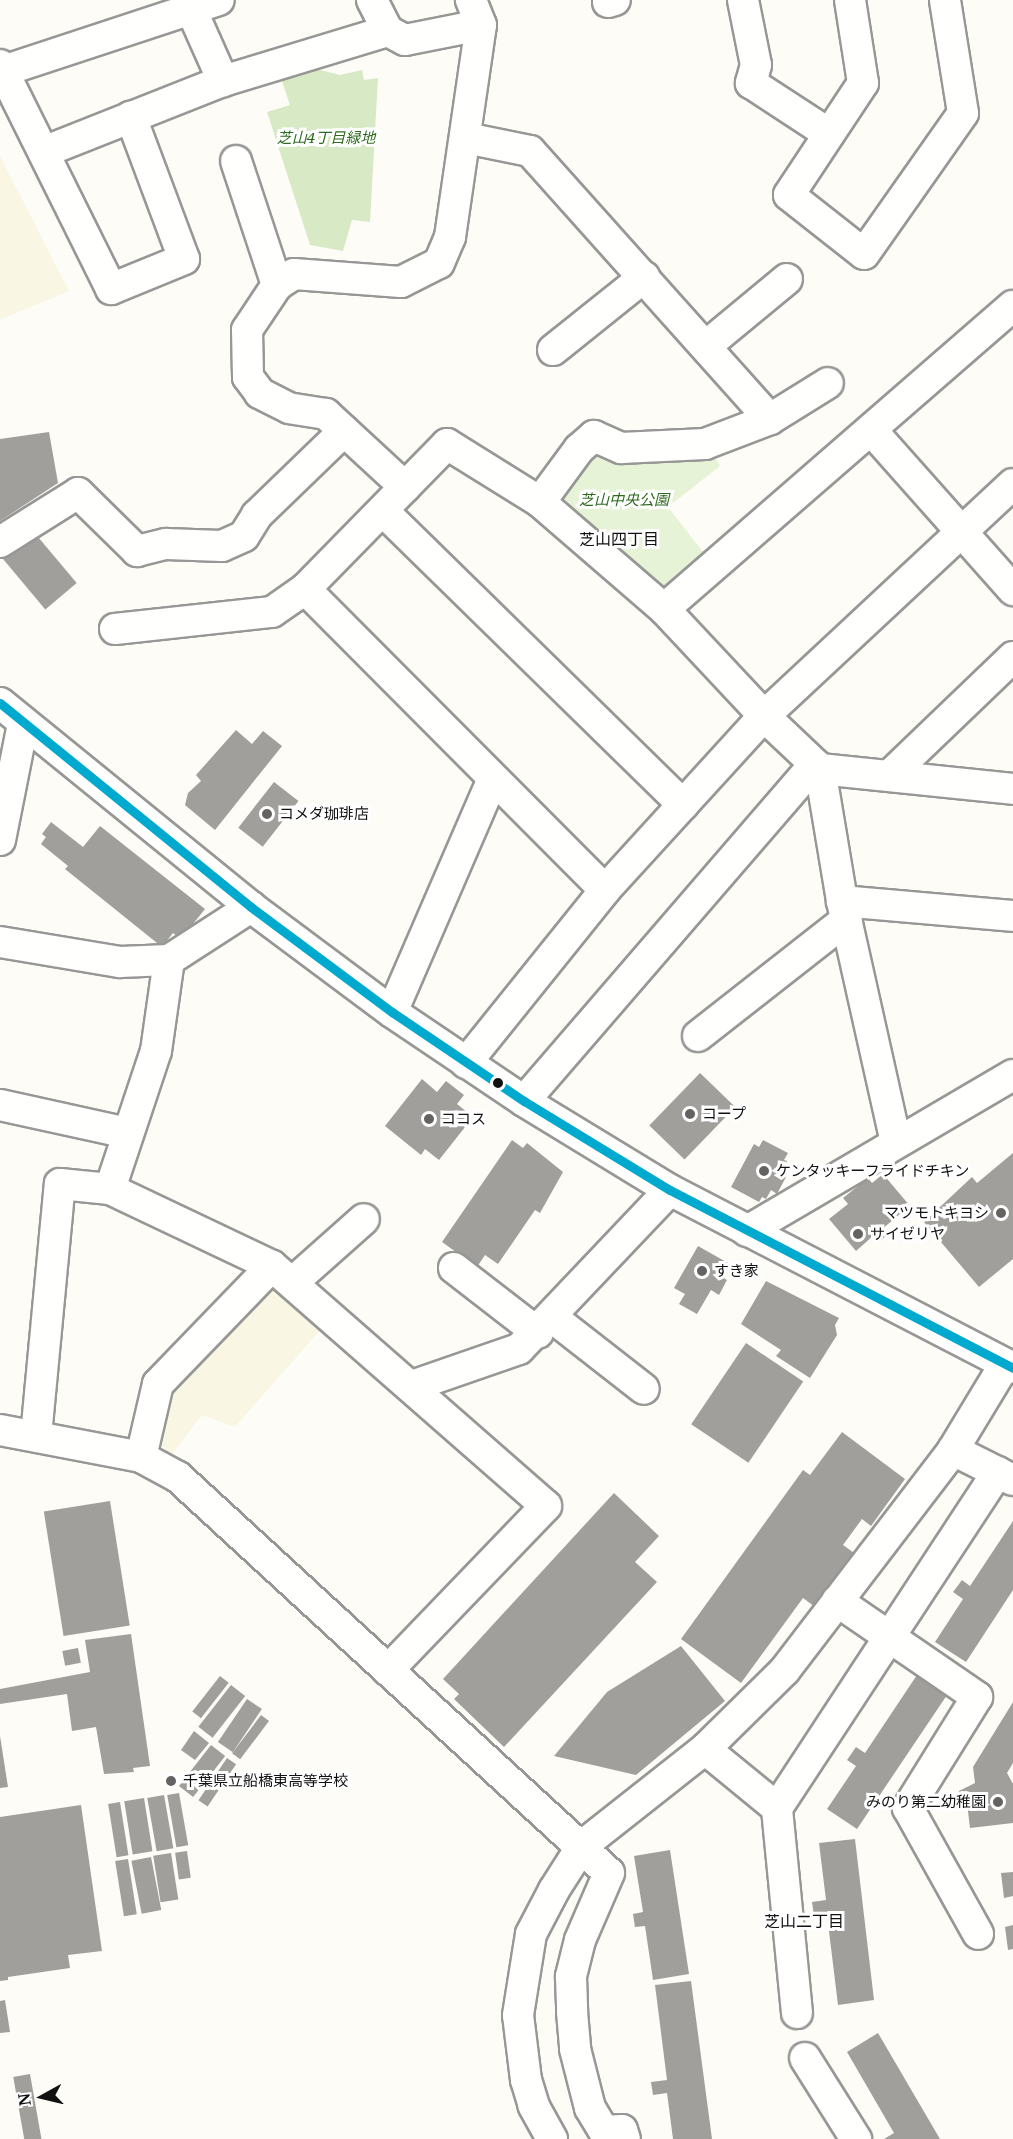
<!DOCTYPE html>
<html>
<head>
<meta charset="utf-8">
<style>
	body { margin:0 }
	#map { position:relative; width:1013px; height:2139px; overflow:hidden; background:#fdfcf7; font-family:"Noto Serif","Noto Sans JP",serif }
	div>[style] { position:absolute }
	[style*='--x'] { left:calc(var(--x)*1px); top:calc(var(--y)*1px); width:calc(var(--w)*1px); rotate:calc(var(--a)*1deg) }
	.farmland>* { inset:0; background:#f9f7e4 }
	.green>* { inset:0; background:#e7f3d7 }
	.forest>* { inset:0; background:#d8eac5 }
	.building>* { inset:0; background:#a19f9c; transform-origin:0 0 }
	.roads { filter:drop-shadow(2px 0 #979795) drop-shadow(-2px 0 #979795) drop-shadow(0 2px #979795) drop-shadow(0 -2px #979795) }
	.minor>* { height:30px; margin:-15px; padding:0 15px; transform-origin:15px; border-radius:15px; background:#fffffe }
	.bus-1>* { height:9px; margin:-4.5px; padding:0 4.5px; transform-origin:4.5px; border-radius:4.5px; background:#00a9ce }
	.dots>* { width:16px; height:16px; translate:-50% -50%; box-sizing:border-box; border:3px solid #fff; border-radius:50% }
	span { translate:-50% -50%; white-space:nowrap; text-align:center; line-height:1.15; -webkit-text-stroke:6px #fff; paint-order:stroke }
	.park-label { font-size:15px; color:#2f6b1f; font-style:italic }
	.poi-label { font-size:15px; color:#111 }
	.left { translate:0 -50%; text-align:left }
	.right { translate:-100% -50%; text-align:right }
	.neighbourhood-label { font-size:16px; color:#111 }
	.north { position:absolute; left:12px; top:2067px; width:60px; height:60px; -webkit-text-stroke:4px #fff; paint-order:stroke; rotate:262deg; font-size:16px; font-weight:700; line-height:24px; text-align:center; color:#111 }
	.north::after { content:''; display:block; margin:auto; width:21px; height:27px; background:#111; clip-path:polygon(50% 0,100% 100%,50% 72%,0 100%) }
</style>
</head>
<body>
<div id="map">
	<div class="farmland">
		<div style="clip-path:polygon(0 156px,69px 291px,0 320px)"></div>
		<div style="clip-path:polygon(274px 1284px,322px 1328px,235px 1427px,202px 1415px,171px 1455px,159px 1443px,169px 1387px)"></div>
	</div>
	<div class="green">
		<div style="clip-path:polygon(596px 448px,711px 451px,720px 466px,668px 507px,707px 557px,663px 591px,556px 501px)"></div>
	</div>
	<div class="forest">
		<div style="clip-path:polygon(297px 64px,340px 75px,362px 70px,364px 80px,378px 78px,370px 222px,352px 220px,343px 251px,310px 245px,267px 112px,290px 105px,279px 72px)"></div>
	</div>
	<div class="building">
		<div style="clip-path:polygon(49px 432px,58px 483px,0 521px,0 439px)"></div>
		<div style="left:33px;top:531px;width:68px;height:41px;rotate:50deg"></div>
		<div style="clip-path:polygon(236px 730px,252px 744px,263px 731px,282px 746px,215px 830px,185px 805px,188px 793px,201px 781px,196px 775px)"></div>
		<div style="left:274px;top:782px;width:31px;height:58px;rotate:38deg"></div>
		<div style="clip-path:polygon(51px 822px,83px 847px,100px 826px,205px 909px,181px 939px,173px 933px,162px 947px,65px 869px,68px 866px,41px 844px,46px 837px,42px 834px)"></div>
		<div style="left:700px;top:1073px;width:49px;height:73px;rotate:44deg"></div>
		<div style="clip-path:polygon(422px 1079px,437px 1092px,446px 1081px,464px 1095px,457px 1104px,473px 1117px,439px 1160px,425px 1149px,421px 1155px,385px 1126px)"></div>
		<div style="clip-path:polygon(512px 1140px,523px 1148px,527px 1143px,563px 1172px,540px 1213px,535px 1210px,498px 1264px,485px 1255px,477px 1267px,442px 1242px)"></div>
		<div style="clip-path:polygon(763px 1140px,788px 1153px,784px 1160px,787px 1161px,781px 1173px,786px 1177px,777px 1194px,771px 1190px,766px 1199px,762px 1197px,759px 1202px,731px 1187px,754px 1144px,759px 1147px)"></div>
		<div style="clip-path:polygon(1013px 1153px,1013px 1259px,979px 1287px,924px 1222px,972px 1177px,977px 1183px)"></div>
		<div style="clip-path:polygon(883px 1174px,910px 1206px,882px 1229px,887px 1235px,879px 1242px,873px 1236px,856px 1251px,829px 1219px,848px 1204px,843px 1198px,868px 1178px,872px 1183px)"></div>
		<div style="clip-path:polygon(698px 1246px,728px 1263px,720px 1276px,727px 1280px,719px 1295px,711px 1290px,697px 1314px,679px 1304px,685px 1294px,674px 1288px)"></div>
		<div style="clip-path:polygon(766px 1281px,839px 1318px,835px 1325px,837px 1335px,810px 1378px,776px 1356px,781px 1350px,741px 1324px)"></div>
		<div style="left:746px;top:1343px;width:69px;height:98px;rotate:34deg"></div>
		<div style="clip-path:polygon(842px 1432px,905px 1479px,871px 1526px,862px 1519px,843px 1545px,857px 1555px,818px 1609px,803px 1598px,741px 1683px,681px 1639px,803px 1470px,810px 1475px)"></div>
		<div style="clip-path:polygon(614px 1493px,659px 1536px,635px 1562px,657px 1582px,504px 1747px,454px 1699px,459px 1694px,443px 1679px)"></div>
		<div style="left:110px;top:1501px;width:126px;height:67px;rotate:81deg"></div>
		<div style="clip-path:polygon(1013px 1521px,1013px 1590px,966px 1662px,935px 1642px,963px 1599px,953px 1592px,962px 1580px,970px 1586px)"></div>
		<div style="clip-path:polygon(131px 1634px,150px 1766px,133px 1768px,134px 1772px,104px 1774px,96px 1727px,72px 1731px,67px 1694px,0 1704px,0 1689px,90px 1672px,85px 1640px)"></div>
		<div style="clip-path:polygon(681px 1646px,725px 1701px,636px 1775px,554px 1756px,607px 1692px)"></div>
		<div style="left:78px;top:1648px;width:15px;height:16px;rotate:79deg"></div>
		<div style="clip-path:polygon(917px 1675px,947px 1695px,857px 1829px,827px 1809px,856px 1766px,847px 1760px,856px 1747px,865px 1753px)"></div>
		<div style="left:220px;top:1676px;width:11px;height:45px;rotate:38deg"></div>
		<div style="left:231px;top:1685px;width:18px;height:53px;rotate:38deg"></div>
		<div style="left:247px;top:1699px;width:18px;height:52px;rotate:34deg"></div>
		<div style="clip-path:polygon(1013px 1702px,1013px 1763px,1007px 1773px,1013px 1784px,1013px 1823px,970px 1828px,967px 1803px,960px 1798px,959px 1791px,975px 1783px,973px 1767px)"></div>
		<div style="left:261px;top:1715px;width:10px;height:48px;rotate:37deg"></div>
		<div style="clip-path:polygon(194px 1731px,209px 1743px,195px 1760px,181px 1750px)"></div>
		<div style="clip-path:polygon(0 1736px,8px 1787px,0 1788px)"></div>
		<div style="left:211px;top:1745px;width:18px;height:52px;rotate:38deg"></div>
		<div style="left:227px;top:1758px;width:11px;height:51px;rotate:34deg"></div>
		<div style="left:179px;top:1793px;width:53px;height:12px;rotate:80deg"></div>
		<div style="left:164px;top:1795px;width:54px;height:17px;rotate:80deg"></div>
		<div style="left:144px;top:1798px;width:54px;height:20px;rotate:81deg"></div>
		<div style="left:120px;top:1802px;width:54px;height:12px;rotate:81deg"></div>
		<div style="clip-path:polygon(81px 1805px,102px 1951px,68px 1955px,70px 1968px,8px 1977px,8px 1980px,0 1981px,0 1817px)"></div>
		<div style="clip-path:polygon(855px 1839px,874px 2000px,838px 2005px,827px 1915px,814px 1916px,812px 1902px,826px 1900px,819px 1843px)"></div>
		<div style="clip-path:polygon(670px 1850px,689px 1974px,653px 1980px,645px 1926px,635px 1927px,633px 1914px,643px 1912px,634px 1856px)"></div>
		<div style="left:187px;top:1851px;width:27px;height:12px;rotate:82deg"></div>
		<div style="left:171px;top:1853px;width:47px;height:18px;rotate:81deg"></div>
		<div style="left:151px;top:1857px;width:54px;height:20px;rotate:79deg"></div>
		<div style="left:128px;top:1859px;width:56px;height:13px;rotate:81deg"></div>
		<div style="clip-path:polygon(1013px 1872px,1013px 1896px,1004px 1898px,1001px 1873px)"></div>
		<div style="clip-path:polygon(1013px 1925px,1013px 1949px,1008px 1950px,1005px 1927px)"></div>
		<div style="clip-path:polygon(691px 1981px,712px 2139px,673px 2139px,667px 2093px,653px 2095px,651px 2082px,667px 2080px,655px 1985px)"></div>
		<div style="clip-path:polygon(5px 2000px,10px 2032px,0 2033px,0 2001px)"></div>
		<div style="clip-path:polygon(878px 2033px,940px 2139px,884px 2139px,894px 2133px,847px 2052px)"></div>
		<div style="left:30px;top:2074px;width:66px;height:17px;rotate:80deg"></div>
	</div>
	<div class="roads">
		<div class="minor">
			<div style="--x:187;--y:0;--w:89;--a:66"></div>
			<div style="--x:372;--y:0;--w:35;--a:63"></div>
			<div style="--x:388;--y:31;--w:19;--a:28"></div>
			<div style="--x:405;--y:40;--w:77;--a:-11.2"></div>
			<div style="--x:743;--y:0;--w:66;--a:78.7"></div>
			<div style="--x:756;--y:65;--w:19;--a:106"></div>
			<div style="--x:751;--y:83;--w:93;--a:33.2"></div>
			<div style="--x:850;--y:0;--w:84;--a:81.1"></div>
			<div style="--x:863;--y:83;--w:134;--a:123.5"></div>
			<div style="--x:789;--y:195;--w:95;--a:38.2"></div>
			<div style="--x:864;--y:254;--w:172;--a:-54.9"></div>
			<div style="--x:963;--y:113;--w:114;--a:-99.1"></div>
			<div style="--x:608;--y:2;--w:7;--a:-16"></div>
			<div style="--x:0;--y:65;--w:250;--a:63.6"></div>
			<div style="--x:111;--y:289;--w:79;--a:-22.3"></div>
			<div style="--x:184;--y:259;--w:152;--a:-110.5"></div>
			<div style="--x:3;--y:71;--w:227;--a:-18.2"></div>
			<div style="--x:466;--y:138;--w:65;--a:11.5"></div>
			<div style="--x:530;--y:151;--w:360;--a:48.2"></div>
			<div style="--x:46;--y:151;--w:190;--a:-21.6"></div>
			<div style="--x:223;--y:81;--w:172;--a:-16.9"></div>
			<div style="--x:236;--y:161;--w:131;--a:71.7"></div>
			<div style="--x:706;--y:346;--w:105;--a:-39.6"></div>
			<div style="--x:553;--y:350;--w:117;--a:-38.7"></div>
			<div style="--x:872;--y:431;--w:213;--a:48.4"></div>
			<div style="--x:405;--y:487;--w:108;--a:-137.3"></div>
			<div style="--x:326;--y:414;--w:37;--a:-171"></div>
			<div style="--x:289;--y:408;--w:33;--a:-153"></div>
			<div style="--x:260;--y:393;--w:20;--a:-127"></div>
			<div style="--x:248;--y:377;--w:47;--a:-91.2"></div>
			<div style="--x:247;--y:330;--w:54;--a:-56.3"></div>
			<div style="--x:277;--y:285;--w:20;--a:-33"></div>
			<div style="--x:294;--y:274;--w:107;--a:4.3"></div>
			<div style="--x:401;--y:282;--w:42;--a:-26.6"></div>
			<div style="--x:439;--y:263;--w:28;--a:-67"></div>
			<div style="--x:450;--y:237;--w:214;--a:-81.7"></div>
			<div style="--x:481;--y:25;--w:27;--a:-112"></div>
			<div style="--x:540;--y:502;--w:66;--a:-53.7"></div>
			<div style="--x:579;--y:449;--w:20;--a:-41"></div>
			<div style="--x:594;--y:436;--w:30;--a:24"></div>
			<div style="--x:621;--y:448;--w:84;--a:-2.7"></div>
			<div style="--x:705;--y:444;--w:70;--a:-21"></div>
			<div style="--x:770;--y:419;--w:68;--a:-31.8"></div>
			<div style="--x:383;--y:511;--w:420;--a:44.4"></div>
			<div style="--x:0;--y:542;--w:92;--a:-32.1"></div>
			<div style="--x:78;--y:493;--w:83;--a:44.5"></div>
			<div style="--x:137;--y:551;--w:30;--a:-14"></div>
			<div style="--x:166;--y:544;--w:56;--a:2"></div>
			<div style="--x:222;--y:546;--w:24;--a:-24"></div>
			<div style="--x:244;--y:536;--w:25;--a:-58"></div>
			<div style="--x:257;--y:515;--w:121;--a:-44"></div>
			<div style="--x:305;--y:589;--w:425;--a:45.1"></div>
			<div style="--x:664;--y:609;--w:462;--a:-41"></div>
			<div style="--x:115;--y:629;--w:158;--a:-6.2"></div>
			<div style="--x:272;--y:612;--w:40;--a:-34.9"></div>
			<div style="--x:305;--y:589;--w:203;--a:-45.6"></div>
			<div style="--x:447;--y:444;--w:110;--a:31.9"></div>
			<div style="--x:540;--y:502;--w:164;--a:40.8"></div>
			<div style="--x:664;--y:609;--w:146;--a:46.9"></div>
			<div style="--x:764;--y:716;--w:77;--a:43.4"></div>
			<div style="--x:820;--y:769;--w:194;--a:5.9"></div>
			<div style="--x:0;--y:703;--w:323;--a:39.1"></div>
			<div style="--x:251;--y:907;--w:176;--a:36.7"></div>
			<div style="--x:392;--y:1012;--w:159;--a:34"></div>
			<div style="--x:524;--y:1101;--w:171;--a:31.4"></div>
			<div style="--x:670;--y:1190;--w:386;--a:27.4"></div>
			<div style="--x:820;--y:769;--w:134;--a:80.5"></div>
			<div style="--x:842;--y:901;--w:247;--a:77.4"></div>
			<div style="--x:891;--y:774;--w:169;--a:-43.8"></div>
			<div style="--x:0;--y:840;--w:118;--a:-78.8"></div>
			<div style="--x:842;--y:901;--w:172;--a:5"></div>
			<div style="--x:0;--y:942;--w:122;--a:9.5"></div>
			<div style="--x:120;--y:962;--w:49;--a:-2.3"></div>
			<div style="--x:169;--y:960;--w:98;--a:-32.9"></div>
			<div style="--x:392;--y:1012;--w:254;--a:-66.6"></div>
			<div style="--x:698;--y:1036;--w:189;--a:-38.1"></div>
			<div style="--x:466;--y:1063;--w:222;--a:-51.2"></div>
			<div style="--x:605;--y:890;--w:236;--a:-47.6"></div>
			<div style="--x:764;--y:716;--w:340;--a:-43"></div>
			<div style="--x:524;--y:1101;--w:445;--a:-49.2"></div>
			<div style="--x:0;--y:1105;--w:130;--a:12.4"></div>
			<div style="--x:110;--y:1189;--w:145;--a:-71.6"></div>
			<div style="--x:156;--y:1051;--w:92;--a:-81.9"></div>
			<div style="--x:747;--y:1231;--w:308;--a:-30.4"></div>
			<div style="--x:454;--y:1268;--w:106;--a:37.7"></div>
			<div style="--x:292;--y:1283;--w:96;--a:-41.6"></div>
			<div style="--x:553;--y:1318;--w:115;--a:38"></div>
			<div style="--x:412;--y:1386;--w:113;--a:-19.1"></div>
			<div style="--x:519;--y:1349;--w:219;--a:-46.5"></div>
			<div style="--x:0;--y:1430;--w:144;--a:10.8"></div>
			<div style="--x:141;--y:1457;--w:42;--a:28.4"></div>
			<div style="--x:178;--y:1477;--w:585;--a:42.58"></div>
			<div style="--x:609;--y:1873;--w:73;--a:113.4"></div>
			<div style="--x:580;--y:1940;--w:38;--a:104"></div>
			<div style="--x:571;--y:1977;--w:35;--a:88"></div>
			<div style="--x:572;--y:2012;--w:37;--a:85"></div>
			<div style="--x:575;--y:2049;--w:61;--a:75.7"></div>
			<div style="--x:590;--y:2108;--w:27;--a:59"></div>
			<div style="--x:604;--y:2131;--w:18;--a:-3"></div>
			<div style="--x:622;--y:2130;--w:9;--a:72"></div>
			<div style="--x:36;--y:1436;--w:253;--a:-84.6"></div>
			<div style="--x:60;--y:1184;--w:50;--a:5.7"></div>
			<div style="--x:110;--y:1189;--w:179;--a:25.4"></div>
			<div style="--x:272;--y:1266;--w:364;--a:41.2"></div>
			<div style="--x:546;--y:1506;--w:228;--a:133.9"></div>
			<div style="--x:953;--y:1450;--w:67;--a:26.6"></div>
			<div style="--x:141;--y:1457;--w:75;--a:-76.9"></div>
			<div style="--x:158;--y:1384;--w:164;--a:-46"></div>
			<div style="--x:837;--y:1601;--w:170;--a:34.4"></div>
			<div style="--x:977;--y:1697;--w:131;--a:121.9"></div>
			<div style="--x:908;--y:1808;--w:144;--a:60.9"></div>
			<div style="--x:705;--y:1749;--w:93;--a:39.3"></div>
			<div style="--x:797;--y:2013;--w:206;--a:-95.6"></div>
			<div style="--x:777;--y:1808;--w:402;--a:-56.7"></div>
			<div style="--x:805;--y:2058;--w:96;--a:57.8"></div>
			<div style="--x:552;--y:2139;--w:38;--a:-119"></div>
			<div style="--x:534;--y:2106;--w:27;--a:-107"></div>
			<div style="--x:526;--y:2080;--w:65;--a:-97"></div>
			<div style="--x:518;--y:2015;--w:82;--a:-80.9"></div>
			<div style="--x:531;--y:1934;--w:50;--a:-62.4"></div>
			<div style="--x:554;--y:1890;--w:52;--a:-57.5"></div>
			<div style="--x:582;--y:1846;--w:157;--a:-38.3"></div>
			<div style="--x:705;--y:1749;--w:112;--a:-44.6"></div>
			<div style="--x:785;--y:1670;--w:277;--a:-52.6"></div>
			<div style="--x:953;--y:1450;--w:100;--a:-58.8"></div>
		</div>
	</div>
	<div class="bus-1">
		<div style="--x:0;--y:703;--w:323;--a:39.1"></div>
		<div style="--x:251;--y:907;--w:176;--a:36.7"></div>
		<div style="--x:392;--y:1012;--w:159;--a:34"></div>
		<div style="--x:524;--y:1101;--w:171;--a:31.4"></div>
		<div style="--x:670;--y:1190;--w:386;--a:27.4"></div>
	</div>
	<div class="dots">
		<div style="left:267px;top:814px;background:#646362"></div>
		<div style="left:498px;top:1083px;background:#111"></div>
		<div style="left:690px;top:1114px;background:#646362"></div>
		<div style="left:429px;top:1119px;background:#646362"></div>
		<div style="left:764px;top:1171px;background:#646362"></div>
		<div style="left:1001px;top:1213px;background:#646362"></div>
		<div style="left:858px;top:1234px;background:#646362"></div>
		<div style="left:702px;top:1271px;background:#646362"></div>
		<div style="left:171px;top:1781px;background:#646362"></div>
		<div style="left:998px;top:1802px;background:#646362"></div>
	</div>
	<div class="park-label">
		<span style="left:326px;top:138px">芝山4丁目緑地</span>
		<span style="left:624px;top:500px">芝山中央公園</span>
	</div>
	<div class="poi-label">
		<span class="left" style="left:279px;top:814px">コメダ珈琲店</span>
		<span class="left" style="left:702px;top:1114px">コープ</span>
		<span class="left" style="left:441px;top:1119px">ココス</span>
		<span class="left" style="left:776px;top:1171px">ケンタッキーフライドチキン</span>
		<span class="right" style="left:989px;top:1213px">マツモトキヨシ</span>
		<span class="left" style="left:870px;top:1234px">サイゼリヤ</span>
		<span class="left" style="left:714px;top:1271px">すき家</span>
		<span class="left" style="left:183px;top:1781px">千葉県立船橋東高等学校</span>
		<span class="right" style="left:986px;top:1802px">みのり第二幼稚園</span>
	</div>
	<div class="neighbourhood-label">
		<span style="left:619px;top:539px">芝山四丁目</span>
		<span style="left:804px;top:1921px">芝山二丁目</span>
	</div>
	<div class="north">N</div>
</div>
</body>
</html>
